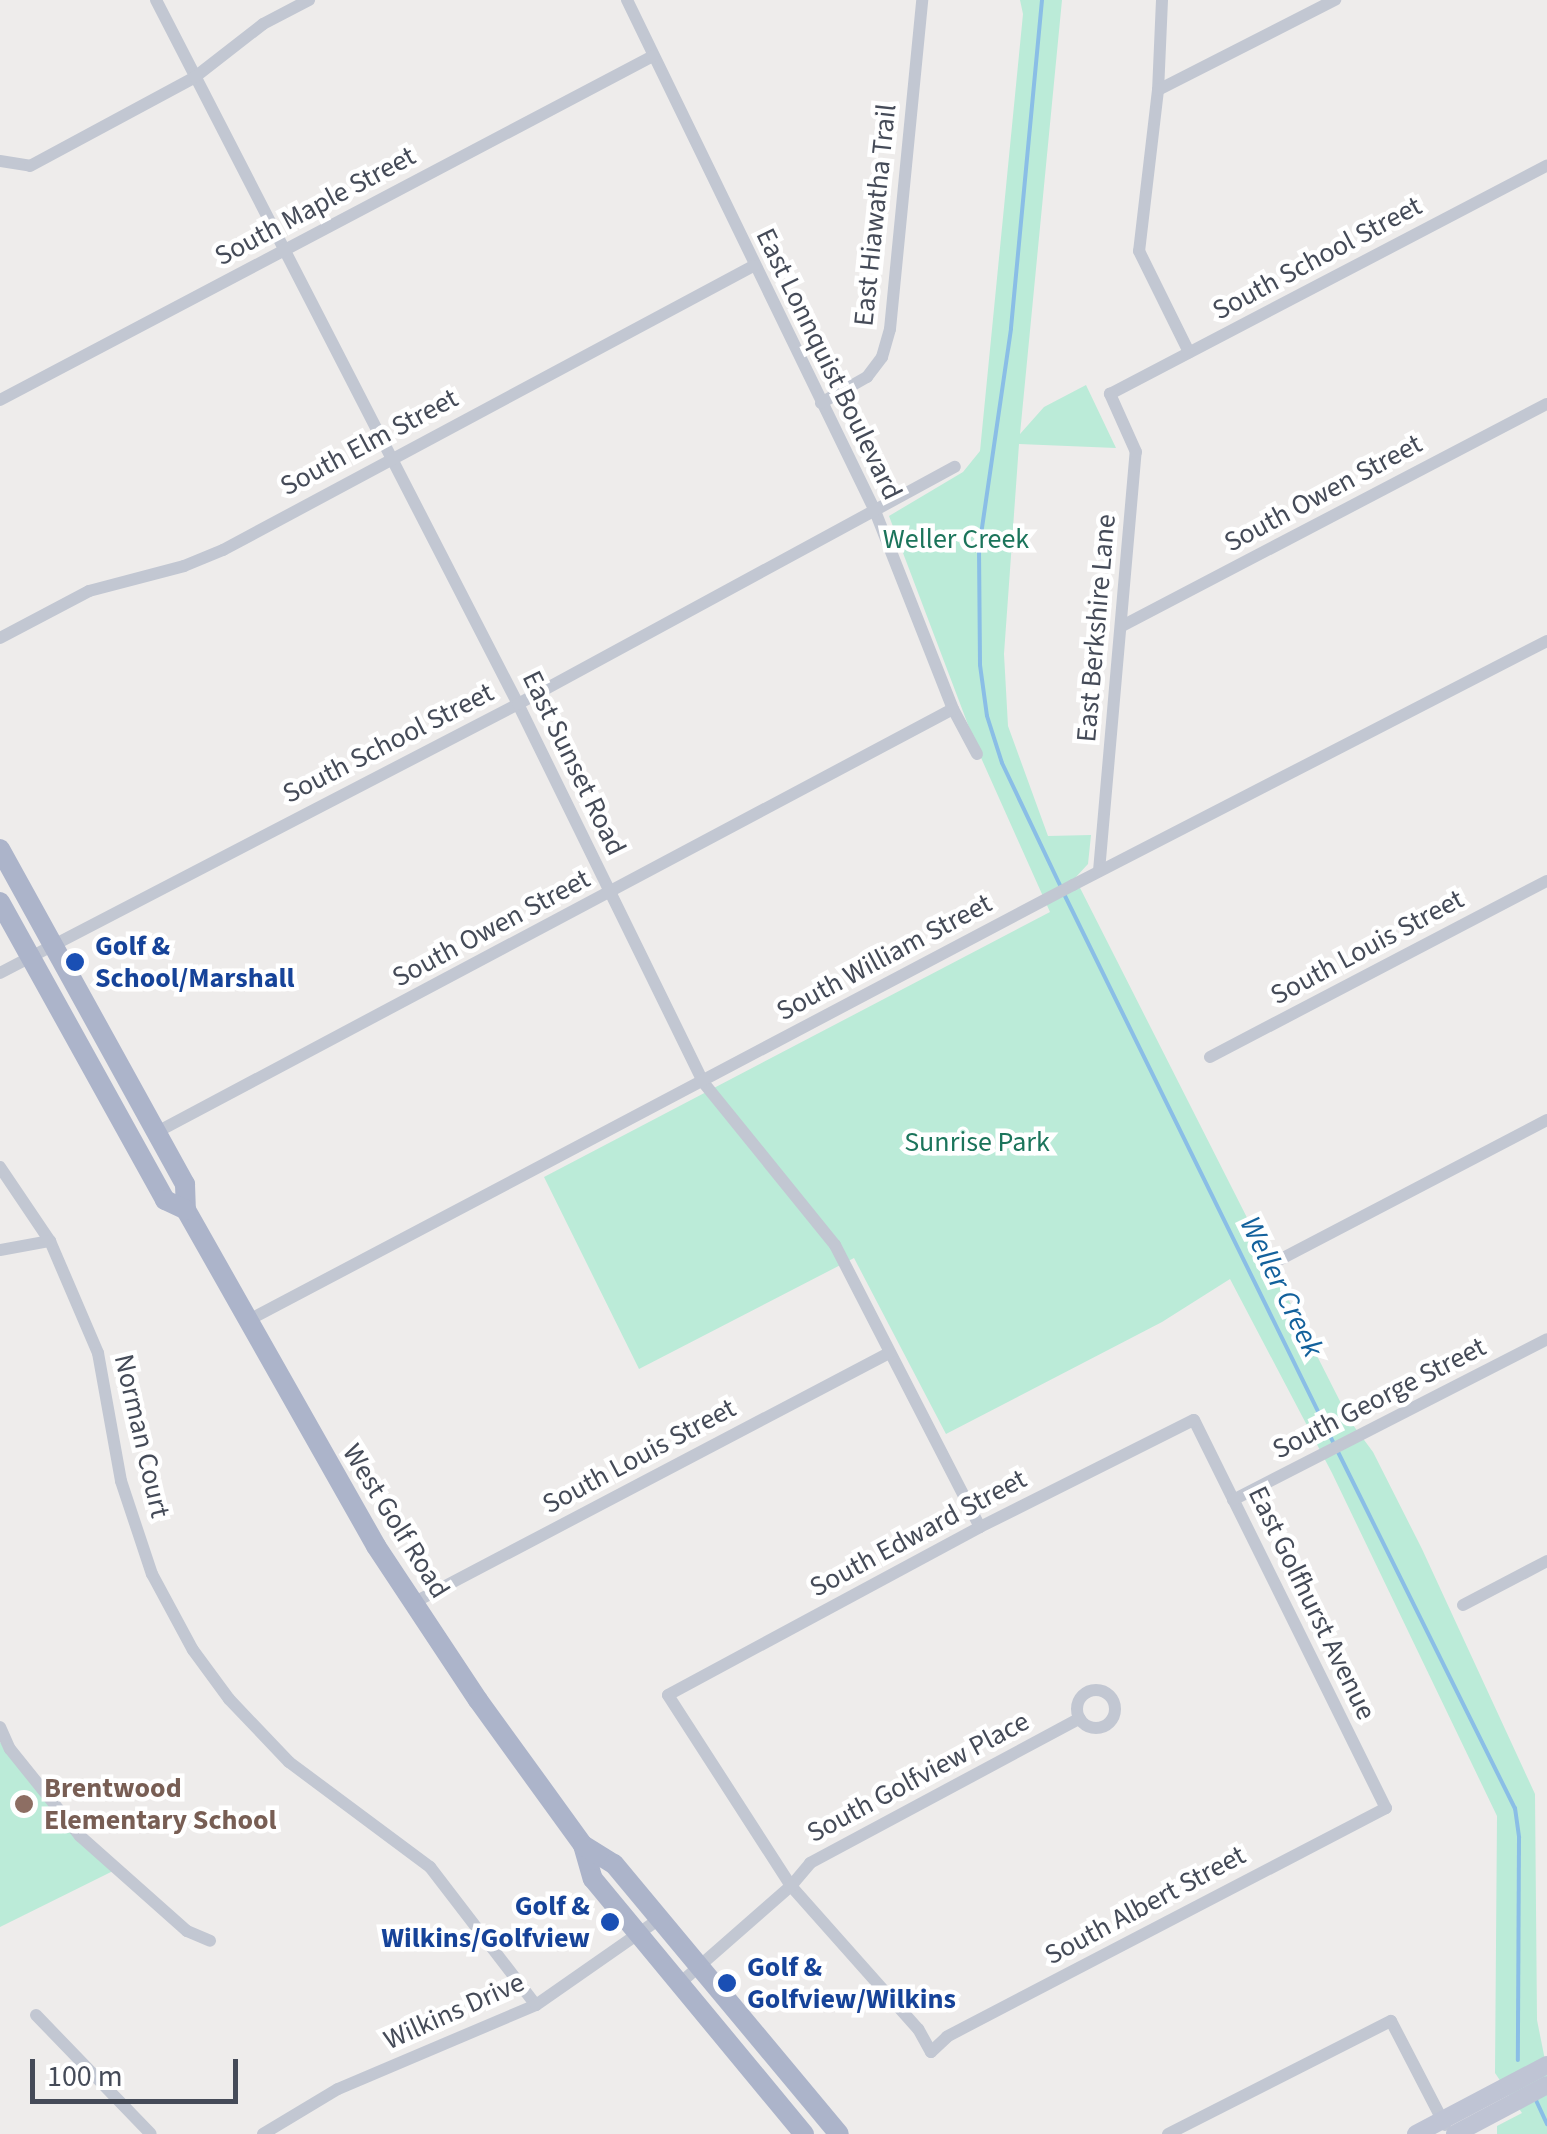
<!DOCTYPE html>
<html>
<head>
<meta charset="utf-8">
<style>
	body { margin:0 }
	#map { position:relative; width:1547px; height:2134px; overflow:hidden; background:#eeeceb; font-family:"Source Sans 3",sans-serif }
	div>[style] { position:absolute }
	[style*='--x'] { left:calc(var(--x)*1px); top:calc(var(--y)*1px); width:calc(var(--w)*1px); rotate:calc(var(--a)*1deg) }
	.green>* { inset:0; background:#bbebd8 }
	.stream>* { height:4px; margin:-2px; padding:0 2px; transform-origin:2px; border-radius:2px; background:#8abee6 }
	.minor>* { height:12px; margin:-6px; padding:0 6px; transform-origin:6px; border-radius:6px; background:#c2c7d2 }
	.minor>.ring { margin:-6px; padding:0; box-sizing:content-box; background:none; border:12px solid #c2c7d2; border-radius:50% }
	.secondary>* { height:18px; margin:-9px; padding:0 9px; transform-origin:9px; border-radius:9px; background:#bfc4d4 }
	.primary>* { height:20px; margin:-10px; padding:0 10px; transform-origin:10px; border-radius:10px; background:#acb4ca }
	.dots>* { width:28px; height:28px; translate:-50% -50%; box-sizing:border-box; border:5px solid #fff; border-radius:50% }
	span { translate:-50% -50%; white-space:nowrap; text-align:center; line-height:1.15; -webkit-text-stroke:9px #fff; paint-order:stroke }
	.street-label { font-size:28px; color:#454b58 }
	.park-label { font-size:28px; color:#1b745b }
	.transit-label { font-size:28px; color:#164399; font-weight:700 }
	.left { translate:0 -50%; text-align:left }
	.right { translate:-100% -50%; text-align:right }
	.education-label { font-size:28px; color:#785e54; font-weight:700 }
	.water-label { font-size:30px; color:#13619c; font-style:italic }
	.scale { position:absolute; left:30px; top:2059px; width:208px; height:45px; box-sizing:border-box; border:5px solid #454b58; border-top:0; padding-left:12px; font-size:30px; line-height:35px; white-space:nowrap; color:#454b58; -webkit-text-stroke:8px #fff; paint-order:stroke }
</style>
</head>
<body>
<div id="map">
	<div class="green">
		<div style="clip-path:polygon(1020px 0,1062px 0,1020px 434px,1044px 407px,1086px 385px,1116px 448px,1019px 444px,1004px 654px,1008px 726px,1048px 836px,1091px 835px,1088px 864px,1075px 878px,1350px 1421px,1373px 1452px,1422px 1549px,1535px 1794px,1537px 2020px,1547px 2070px,1547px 2134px,1497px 2134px,1497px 2126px,1522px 2113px,1495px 2073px,1497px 1816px,1332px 1473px,1230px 1279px,1162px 1322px,946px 1434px,854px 1258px,639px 1369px,544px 1177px,1050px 912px,978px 751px,889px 516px,963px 472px,980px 451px,1023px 14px)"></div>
		<div style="clip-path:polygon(0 1742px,113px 1871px,0 1927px)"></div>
	</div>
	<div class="stream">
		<div style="--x:1042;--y:0;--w:330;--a:95.4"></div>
		<div style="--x:1011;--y:329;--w:222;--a:98.3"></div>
		<div style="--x:979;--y:549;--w:116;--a:89.5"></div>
		<div style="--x:980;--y:665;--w:51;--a:82.2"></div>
		<div style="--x:987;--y:716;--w:49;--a:72.3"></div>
		<div style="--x:1002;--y:763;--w:137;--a:64.6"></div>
		<div style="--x:1065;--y:896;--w:610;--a:63.85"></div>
		<div style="--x:1338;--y:1452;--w:398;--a:63.6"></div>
		<div style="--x:1515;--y:1808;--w:30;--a:82"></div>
		<div style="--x:1519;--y:1838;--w:222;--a:90.3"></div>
		<div style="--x:1534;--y:2096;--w:31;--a:65"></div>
	</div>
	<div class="minor">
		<div style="--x:156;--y:0;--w:792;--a:62.79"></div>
		<div style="--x:518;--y:704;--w:421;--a:63.9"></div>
		<div style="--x:703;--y:1082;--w:210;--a:51"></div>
		<div style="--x:835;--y:1245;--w:317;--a:62.8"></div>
		<div style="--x:627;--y:0;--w:568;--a:64.11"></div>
		<div style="--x:875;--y:511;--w:213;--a:68.5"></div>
		<div style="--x:953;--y:709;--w:51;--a:61.9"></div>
		<div style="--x:1162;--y:0;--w:90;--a:92.5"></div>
		<div style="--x:1158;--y:90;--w:162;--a:96.7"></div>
		<div style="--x:1139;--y:251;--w:113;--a:63.7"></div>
		<div style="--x:1158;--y:90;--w:199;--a:-27"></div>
		<div style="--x:0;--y:161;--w:30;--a:9"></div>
		<div style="--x:30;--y:166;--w:187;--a:-28.3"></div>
		<div style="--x:195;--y:77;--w:86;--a:-37.9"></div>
		<div style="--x:263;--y:24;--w:52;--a:-27.6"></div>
		<div style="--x:0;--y:400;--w:738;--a:-27.78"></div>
		<div style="--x:821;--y:403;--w:53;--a:-29.5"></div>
		<div style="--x:867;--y:377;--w:25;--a:-53"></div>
		<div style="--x:882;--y:357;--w:29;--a:-74"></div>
		<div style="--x:890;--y:329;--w:331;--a:-84.4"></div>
		<div style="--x:1122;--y:626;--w:479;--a:-27.6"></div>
		<div style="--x:0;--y:638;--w:101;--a:-27.8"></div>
		<div style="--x:89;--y:591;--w:98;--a:-14.7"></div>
		<div style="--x:184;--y:566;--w:42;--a:-22.3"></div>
		<div style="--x:223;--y:550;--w:601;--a:-28.18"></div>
		<div style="--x:1099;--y:871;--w:421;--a:-85"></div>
		<div style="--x:1136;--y:452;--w:64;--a:-114.1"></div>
		<div style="--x:1110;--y:394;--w:493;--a:-27.6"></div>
		<div style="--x:0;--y:973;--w:584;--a:-27.44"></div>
		<div style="--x:518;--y:704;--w:497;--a:-28.5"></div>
		<div style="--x:1210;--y:1057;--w:380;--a:-27.6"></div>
		<div style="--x:157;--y:1132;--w:901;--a:-27.99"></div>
		<div style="--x:0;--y:1167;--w:89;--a:56"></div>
		<div style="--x:50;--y:1241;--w:122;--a:66.8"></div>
		<div style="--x:98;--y:1353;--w:130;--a:79.8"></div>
		<div style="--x:121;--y:1481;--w:98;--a:71.6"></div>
		<div style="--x:152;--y:1574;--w:86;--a:61.7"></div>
		<div style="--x:193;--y:1650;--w:61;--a:53.7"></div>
		<div style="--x:229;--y:1699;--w:87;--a:46.4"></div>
		<div style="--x:289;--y:1762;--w:176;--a:36.7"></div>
		<div style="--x:430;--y:1867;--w:174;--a:52.5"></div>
		<div style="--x:0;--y:1250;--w:51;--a:-10.2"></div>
		<div style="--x:1281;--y:1259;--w:300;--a:-27.6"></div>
		<div style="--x:247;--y:1321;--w:934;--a:-27.83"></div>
		<div style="--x:1073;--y:885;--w:533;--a:-27.24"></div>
		<div style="--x:1194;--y:1420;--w:433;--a:63.7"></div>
		<div style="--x:1386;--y:1808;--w:495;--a:152.5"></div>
		<div style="--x:947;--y:2037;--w:22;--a:137"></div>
		<div style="--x:931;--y:2052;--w:26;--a:-119"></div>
		<div style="--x:918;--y:2029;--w:191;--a:-131.6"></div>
		<div style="--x:791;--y:1886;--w:227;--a:-122.8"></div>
		<div style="--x:668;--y:1695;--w:354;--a:-28.3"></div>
		<div style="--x:980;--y:1527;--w:239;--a:-26.6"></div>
		<div style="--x:1233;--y:1500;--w:353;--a:-27.1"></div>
		<div style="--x:413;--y:1603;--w:538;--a:-27.71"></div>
		<div style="--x:1463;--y:1605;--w:95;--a:-27.6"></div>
		<div class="ring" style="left:1077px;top:1690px;width:26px;height:26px"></div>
		<div style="--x:0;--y:1727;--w:24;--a:66"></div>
		<div style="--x:10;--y:1749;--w:112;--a:51.2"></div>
		<div style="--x:80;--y:1836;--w:143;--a:41.6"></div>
		<div style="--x:187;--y:1931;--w:25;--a:23"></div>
		<div style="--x:679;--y:1984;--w:149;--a:-41.2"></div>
		<div style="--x:791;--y:1886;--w:30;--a:-50"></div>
		<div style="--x:810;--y:1863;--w:306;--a:-28.2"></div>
		<div style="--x:36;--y:2015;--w:165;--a:46"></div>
		<div style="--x:263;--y:2134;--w:87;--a:-31"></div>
		<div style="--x:338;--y:2089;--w:215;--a:-23"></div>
		<div style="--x:536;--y:2005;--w:149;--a:-34.9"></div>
		<div style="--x:1168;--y:2134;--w:250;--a:-26.9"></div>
		<div style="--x:1391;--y:2021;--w:117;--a:62.6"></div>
	</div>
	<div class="secondary">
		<div style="--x:1416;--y:2134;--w:148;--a:-27.8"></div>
		<div style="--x:1455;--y:2134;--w:104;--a:-28"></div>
	</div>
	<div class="primary">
		<div style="--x:0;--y:849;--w:383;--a:61.1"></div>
		<div style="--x:185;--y:1184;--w:26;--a:88"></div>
		<div style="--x:186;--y:1210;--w:386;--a:60.5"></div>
		<div style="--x:376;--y:1546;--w:185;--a:56.5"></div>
		<div style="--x:478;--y:1700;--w:179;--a:54.1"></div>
		<div style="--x:583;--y:1845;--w:35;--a:74"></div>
		<div style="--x:593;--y:1879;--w:331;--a:50.4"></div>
		<div style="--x:0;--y:902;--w:341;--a:61"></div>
		<div style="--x:165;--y:1200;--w:23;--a:25"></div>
		<div style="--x:583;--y:1845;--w:36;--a:32"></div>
		<div style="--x:614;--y:1864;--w:351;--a:50.2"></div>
	</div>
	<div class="dots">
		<div style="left:75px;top:962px;background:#1a4fb4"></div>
		<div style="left:24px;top:1804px;background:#8d6e63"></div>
		<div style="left:610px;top:1922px;background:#1a4fb4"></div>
		<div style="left:727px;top:1983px;background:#1a4fb4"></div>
	</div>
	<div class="street-label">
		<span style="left:315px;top:206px;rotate:-28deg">South Maple Street</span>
		<span style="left:875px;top:215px;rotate:-84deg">East Hiawatha Trail</span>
		<span style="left:1317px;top:258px;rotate:-28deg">South School Street</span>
		<span style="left:829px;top:364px;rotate:64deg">East Lonnquist Boulevard</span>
		<span style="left:369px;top:442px;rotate:-28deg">South Elm Street</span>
		<span style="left:1323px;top:493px;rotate:-28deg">South Owen Street</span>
		<span style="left:1096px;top:628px;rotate:-85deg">East Berkshire Lane</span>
		<span style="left:388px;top:743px;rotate:-27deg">South School Street</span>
		<span style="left:574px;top:763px;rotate:64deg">East Sunset Road</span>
		<span style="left:491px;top:928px;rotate:-28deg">South Owen Street</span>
		<span style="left:1367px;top:947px;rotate:-28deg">South Louis Street</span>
		<span style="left:884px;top:957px;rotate:-28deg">South William Street</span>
		<span style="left:1379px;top:1398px;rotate:-27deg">South George Street</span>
		<span style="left:142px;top:1436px;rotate:77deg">Norman Court</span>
		<span style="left:639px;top:1456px;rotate:-28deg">South Louis Street</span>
		<span style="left:396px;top:1521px;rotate:58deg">West Golf Road</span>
		<span style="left:918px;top:1533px;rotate:-28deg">South Edward Street</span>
		<span style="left:1312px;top:1603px;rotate:64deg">East Golfhurst Avenue</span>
		<span style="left:918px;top:1777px;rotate:-28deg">South Golfview Place</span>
		<span style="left:1145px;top:1905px;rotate:-28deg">South Albert Street</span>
		<span style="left:454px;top:2011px;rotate:-24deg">Wilkins Drive</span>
	</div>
	<div class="park-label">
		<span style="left:956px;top:539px">Weller Creek</span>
		<span style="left:977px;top:1142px">Sunrise Park</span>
	</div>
	<div class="transit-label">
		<span class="left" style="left:95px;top:962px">Golf &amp;<br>School/Marshall</span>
		<span class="right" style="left:590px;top:1922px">Golf &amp;<br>Wilkins/Golfview</span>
		<span class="left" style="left:747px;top:1983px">Golf &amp;<br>Golfview/Wilkins</span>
	</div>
	<div class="education-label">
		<span class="left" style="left:44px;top:1804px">Brentwood<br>Elementary School</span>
	</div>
	<div class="water-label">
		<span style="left:1281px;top:1287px;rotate:64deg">Weller Creek</span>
	</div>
	<div class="scale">100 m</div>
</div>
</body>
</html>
